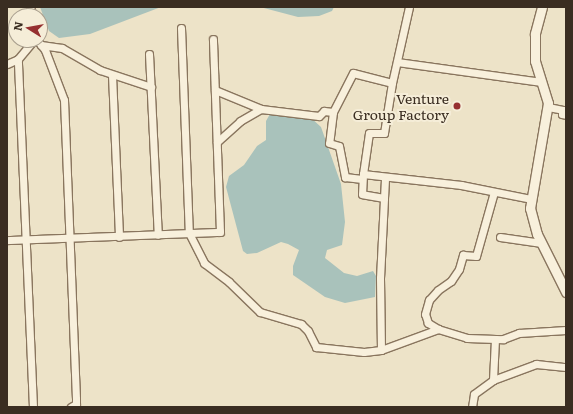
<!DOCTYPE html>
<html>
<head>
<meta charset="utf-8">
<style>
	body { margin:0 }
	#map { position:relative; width:573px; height:414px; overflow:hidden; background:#ede3c8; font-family:Literata,serif }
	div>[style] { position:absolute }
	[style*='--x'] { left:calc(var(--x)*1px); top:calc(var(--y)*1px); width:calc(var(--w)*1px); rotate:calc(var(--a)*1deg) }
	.water>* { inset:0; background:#a9c2bb }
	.roads { filter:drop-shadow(1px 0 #89755e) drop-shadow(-1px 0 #89755e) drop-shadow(0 1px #89755e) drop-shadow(0 -1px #89755e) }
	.minor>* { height:7px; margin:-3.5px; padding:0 3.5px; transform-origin:3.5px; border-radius:3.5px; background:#f8f0dc }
	.tertiary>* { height:9px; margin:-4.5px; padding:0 4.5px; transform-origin:4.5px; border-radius:4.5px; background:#f8f0dc }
	.dots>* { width:11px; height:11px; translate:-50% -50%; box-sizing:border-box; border:2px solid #f5edd8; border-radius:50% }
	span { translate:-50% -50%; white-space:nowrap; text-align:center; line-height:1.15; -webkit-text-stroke:4px #f5edd8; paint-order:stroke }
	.poi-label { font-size:14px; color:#3a2d21 }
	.right { translate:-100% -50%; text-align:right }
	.frame { position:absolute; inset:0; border:8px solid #3a2d21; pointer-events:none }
	.north { position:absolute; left:8px; top:8px; width:40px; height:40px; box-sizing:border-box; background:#f5edd8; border:1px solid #aaa08f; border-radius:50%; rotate:281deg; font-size:11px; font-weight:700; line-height:16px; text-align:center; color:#3a2d21 }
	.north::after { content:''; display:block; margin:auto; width:14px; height:18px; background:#963030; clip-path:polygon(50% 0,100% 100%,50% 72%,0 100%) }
</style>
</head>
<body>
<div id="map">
	<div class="water">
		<div style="clip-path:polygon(40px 7px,161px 7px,90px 34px,59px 38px,49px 31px)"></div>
		<div style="clip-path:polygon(260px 7px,334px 7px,332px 11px,319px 16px,298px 17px)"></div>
		<div style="clip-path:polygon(270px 114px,310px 117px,321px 127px,341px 184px,345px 222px,342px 245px,327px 250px,325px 258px,344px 273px,357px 276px,373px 271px,376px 276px,375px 297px,345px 303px,325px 297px,293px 275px,293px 266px,299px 250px,288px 244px,281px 242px,257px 253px,247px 254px,243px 251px,226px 187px,229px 176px,244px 165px,257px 146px,266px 140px,266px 121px)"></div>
	</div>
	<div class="roads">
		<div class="minor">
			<div style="--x:30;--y:7;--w:9;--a:72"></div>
			<div style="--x:181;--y:28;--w:205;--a:87.8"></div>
			<div style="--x:189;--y:233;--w:34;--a:63"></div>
			<div style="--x:204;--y:263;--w:31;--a:37"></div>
			<div style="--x:229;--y:282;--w:43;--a:44.1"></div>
			<div style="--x:260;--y:312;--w:43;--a:16.3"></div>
			<div style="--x:301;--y:324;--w:10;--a:45"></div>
			<div style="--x:308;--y:331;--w:18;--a:63"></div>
			<div style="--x:316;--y:347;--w:48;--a:5.9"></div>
			<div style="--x:364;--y:352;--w:17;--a:-7"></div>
			<div style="--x:381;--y:350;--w:72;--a:-90.8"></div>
			<div style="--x:380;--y:278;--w:80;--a:-87.1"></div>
			<div style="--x:384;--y:198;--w:22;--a:-170"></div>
			<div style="--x:362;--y:194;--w:20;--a:-87"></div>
			<div style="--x:363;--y:174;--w:41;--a:-81.7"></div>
			<div style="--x:369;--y:133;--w:15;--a:0"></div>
			<div style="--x:384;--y:133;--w:51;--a:-80.9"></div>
			<div style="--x:392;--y:83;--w:78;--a:-77.4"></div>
			<div style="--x:37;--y:40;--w:13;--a:51"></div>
			<div style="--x:45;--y:50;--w:53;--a:69.2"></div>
			<div style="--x:64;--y:100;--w:299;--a:87.7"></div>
			<div style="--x:76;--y:399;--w:5;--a:90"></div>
			<div style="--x:76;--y:404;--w:6;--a:149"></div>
			<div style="--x:41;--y:45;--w:21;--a:8"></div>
			<div style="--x:62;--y:48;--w:44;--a:30.1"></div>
			<div style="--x:100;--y:70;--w:54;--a:18.4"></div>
			<div style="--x:149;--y:54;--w:181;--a:87.2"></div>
			<div style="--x:397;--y:62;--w:146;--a:7.9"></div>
			<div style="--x:7;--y:64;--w:12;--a:-24"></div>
			<div style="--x:112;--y:75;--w:162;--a:87.5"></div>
			<div style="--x:215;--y:90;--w:50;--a:22.4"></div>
			<div style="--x:548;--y:107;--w:15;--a:11"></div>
			<div style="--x:563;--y:110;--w:4;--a:104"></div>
			<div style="--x:562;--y:114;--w:4;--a:14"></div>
			<div style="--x:333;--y:112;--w:31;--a:97"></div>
			<div style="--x:329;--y:143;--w:10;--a:17"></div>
			<div style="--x:339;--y:146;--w:32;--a:79"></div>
			<div style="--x:345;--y:177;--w:17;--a:7"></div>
			<div style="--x:217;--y:142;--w:31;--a:-42"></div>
			<div style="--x:240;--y:121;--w:24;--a:-30"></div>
			<div style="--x:261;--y:109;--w:58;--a:6.9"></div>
			<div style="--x:319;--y:116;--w:7;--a:-45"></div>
			<div style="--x:324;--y:111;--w:9;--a:6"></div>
			<div style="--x:333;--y:112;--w:44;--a:-62.9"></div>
			<div style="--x:353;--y:73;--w:40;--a:14.4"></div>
			<div style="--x:363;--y:174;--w:99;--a:6.4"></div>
			<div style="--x:461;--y:185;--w:71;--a:11.3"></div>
			<div style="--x:384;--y:198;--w:21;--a:-87"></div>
			<div style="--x:500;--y:237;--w:42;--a:8.1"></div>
			<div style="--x:7;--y:240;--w:213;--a:-2.2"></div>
			<div style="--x:220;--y:232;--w:193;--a:-92.1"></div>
			<div style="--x:438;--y:329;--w:12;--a:-149"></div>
			<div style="--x:428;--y:323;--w:9;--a:-108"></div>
			<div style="--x:425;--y:314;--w:15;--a:-74"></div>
			<div style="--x:429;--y:300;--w:13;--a:-48"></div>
			<div style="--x:438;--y:290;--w:16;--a:-35"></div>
			<div style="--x:451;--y:281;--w:14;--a:-56"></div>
			<div style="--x:459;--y:269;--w:15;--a:-74"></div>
			<div style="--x:463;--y:255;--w:13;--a:4"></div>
			<div style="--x:476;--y:256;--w:66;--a:-74.3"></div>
			<div style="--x:381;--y:350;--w:61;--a:-20.2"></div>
			<div style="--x:438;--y:329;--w:30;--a:17"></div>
			<div style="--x:467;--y:338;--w:36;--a:2"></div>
			<div style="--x:503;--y:339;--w:17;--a:-21"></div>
			<div style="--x:519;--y:333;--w:47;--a:-3.7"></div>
			<div style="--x:493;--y:380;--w:46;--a:-20.4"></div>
			<div style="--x:536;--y:364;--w:30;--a:6"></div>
			<div style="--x:33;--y:407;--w:348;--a:-92.5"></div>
			<div style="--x:18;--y:59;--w:25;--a:-50"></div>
			<div style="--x:472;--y:407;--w:13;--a:-81"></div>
			<div style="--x:474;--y:394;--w:24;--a:-36"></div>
			<div style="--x:493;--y:380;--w:41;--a:-87.2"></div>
		</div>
		<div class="tertiary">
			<div style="--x:542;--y:7;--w:28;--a:105"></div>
			<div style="--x:535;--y:34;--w:27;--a:90"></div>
			<div style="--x:535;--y:61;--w:44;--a:72.8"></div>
			<div style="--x:548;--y:103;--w:107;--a:99.7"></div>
			<div style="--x:530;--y:208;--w:27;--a:75"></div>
			<div style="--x:537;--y:234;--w:65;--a:63.4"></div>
		</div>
	</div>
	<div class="dots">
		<div style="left:457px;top:106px;background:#963030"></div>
	</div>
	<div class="poi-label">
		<span class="right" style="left:449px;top:106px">Venture<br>Group Factory</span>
	</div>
	<div class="frame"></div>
	<div class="north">N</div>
</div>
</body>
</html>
